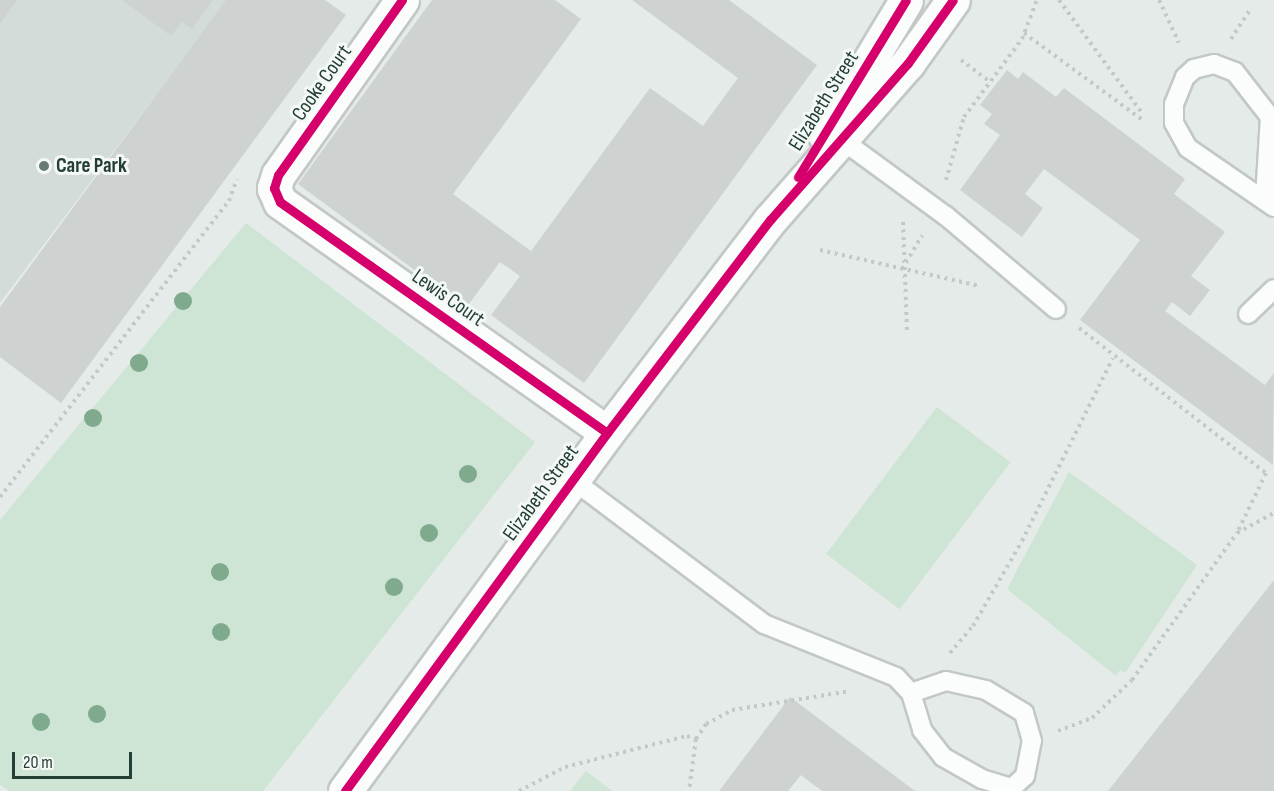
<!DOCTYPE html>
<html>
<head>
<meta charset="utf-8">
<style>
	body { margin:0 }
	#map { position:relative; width:1274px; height:791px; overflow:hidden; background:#e5ebe8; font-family:"Sofia Sans Condensed",sans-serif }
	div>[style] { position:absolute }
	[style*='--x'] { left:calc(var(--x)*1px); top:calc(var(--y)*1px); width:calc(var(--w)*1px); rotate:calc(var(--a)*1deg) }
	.built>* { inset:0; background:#d3dcd8 }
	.green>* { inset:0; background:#cee4d4; transform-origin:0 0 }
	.building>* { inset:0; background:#ced3d1 }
	.path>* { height:4px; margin-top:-2px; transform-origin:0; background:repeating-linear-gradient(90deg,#c2cac6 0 3px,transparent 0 7.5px) }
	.roads { filter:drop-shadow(2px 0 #c2c8c5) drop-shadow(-2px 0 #c2c8c5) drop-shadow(0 2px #c2c8c5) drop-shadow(0 -2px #c2c8c5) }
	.service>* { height:18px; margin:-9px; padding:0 9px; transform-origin:9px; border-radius:9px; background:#fbfcfc }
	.minor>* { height:33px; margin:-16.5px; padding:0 16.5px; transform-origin:16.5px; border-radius:16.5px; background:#fbfcfc }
	.tertiary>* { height:33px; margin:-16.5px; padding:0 16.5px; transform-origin:16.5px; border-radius:16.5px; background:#fbfcfc }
	.cycleway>* { height:9px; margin:-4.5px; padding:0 4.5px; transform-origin:4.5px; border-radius:4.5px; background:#d6006c }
	.trees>* { width:18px; height:18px; margin:-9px; border-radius:50%; background:#80aa8e }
	.dots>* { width:16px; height:16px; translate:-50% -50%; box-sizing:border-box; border:3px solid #f4f9f6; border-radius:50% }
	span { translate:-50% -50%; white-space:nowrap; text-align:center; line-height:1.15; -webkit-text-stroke:6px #f4f9f6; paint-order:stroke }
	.street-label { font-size:21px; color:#233e35 }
	.poi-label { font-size:21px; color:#233e35; font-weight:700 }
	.left { translate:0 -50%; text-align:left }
	.scale { position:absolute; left:12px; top:752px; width:120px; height:27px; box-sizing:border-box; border:3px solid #233e35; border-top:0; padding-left:8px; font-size:18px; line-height:21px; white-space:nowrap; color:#233e35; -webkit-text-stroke:4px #f4f9f6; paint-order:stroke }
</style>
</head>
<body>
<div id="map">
	<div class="built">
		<div style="clip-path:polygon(0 0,227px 0,0 303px)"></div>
	</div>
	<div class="green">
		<div style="clip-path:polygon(246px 223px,535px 442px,263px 791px,10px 791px,0 785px,0 520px)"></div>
		<div style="left:937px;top:407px;width:92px;height:184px;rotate:37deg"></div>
		<div style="clip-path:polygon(1069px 472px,1197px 565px,1125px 673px,1120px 670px,1116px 676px,1007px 589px)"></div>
		<div style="clip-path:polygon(586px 771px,612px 791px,570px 791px)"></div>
	</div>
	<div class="building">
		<div style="clip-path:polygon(0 0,17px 0,0 24px)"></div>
		<div style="clip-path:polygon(122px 0,213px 0,192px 29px,182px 22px,171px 36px)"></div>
		<div style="clip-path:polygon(226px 0,325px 0,346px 15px,61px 403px,0 357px,0 307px)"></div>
		<div style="clip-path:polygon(432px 0,555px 0,581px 19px,453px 194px,531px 251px,650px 88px,703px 126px,738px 78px,632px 0,729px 0,817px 65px,584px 383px,491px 315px,520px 276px,500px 262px,466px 308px,298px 184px)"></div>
		<div style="clip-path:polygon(1007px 70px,1018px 79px,1023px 72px,1056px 97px,1064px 88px,1185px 179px,1174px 194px,1225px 232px,1191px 276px,1210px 290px,1190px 316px,1172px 302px,1165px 311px,1265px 385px,1274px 373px,1273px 465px,1080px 320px,1140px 240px,1044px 169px,1025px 194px,1043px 208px,1022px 237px,960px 190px,1000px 135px,984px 124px,992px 114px,980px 105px)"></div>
		<div style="clip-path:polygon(1274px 580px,1274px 791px,1108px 791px)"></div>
		<div style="clip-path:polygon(790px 697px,915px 791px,822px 791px,801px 775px,788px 791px,719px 791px)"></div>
	</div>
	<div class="path">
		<div style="--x:1059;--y:0;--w:140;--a:53.7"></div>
		<div style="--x:1159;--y:0;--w:47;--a:65.1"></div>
		<div style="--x:1024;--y:33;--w:149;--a:36.3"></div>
		<div style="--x:1231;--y:39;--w:35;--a:-57"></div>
		<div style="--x:961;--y:60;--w:36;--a:37"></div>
		<div style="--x:946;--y:180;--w:66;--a:-74.1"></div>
		<div style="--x:964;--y:117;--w:97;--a:-53.4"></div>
		<div style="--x:1022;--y:39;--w:42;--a:-69"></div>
		<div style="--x:903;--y:222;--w:109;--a:87.9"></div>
		<div style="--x:820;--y:250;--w:164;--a:12.7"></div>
		<div style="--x:902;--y:269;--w:39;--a:-59"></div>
		<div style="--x:1079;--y:328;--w:237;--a:37.8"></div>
		<div style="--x:1266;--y:473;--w:67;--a:115.8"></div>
		<div style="--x:0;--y:497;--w:374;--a:-52.3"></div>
		<div style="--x:229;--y:201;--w:23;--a:-70"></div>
		<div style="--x:950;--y:653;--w:35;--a:-50"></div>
		<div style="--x:973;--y:626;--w:98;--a:-60"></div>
		<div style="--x:1022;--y:541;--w:204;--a:-63.6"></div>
		<div style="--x:1058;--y:731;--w:36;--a:-21"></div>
		<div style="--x:1092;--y:718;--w:55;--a:-43.5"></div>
		<div style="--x:1132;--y:680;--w:181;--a:-54.5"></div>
		<div style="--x:1237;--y:533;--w:42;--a:-28.4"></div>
		<div style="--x:696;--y:739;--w:18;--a:-56"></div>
		<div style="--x:706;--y:724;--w:30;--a:-28"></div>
		<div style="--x:732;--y:710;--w:120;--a:-9.1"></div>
		<div style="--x:519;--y:791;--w:52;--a:-27.6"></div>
		<div style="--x:565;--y:767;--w:126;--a:-14.3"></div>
		<div style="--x:687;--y:736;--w:9;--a:18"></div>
		<div style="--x:696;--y:739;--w:52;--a:97.7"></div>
	</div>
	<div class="roads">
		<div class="service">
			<div style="--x:842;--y:140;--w:129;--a:36.2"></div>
			<div style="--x:946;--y:216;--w:144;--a:40.2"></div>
			<div style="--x:1265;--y:198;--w:81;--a:-86.5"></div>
			<div style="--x:1270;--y:117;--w:57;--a:-127.9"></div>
			<div style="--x:1235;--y:72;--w:22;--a:-159"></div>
			<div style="--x:1214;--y:64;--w:21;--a:166"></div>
			<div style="--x:1194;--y:69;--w:12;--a:138"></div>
			<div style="--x:1185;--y:77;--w:29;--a:112"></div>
			<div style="--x:1174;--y:104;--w:19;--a:90"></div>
			<div style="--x:1174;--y:123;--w:29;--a:61"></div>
			<div style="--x:1188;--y:148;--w:104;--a:34.5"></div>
			<div style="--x:1248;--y:314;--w:36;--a:-44"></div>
			<div style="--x:573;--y:480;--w:239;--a:37"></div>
			<div style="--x:764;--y:624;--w:142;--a:21.9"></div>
			<div style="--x:896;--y:677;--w:22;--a:47"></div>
			<div style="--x:911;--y:693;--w:39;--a:73"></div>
			<div style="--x:922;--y:730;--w:34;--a:52"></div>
			<div style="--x:943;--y:757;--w:45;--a:29.4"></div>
			<div style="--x:982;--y:779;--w:31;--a:17"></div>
			<div style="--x:1012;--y:788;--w:18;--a:-43"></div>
			<div style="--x:1025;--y:776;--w:36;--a:-79"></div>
			<div style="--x:1032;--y:741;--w:29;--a:-106"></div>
			<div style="--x:1024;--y:713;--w:44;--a:-148.8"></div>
			<div style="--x:986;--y:690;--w:41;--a:-167.3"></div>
			<div style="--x:946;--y:681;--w:37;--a:161"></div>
		</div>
		<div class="minor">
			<div style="--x:402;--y:0;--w:214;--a:125.3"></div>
			<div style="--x:278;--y:175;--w:14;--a:107"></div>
			<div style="--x:274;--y:188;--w:15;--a:67"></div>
			<div style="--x:280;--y:202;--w:400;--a:35.2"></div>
		</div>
		<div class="tertiary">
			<div style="--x:825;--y:135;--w:157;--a:-59"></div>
			<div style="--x:345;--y:791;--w:444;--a:-53.8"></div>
			<div style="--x:607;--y:433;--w:268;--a:-52.6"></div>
			<div style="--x:770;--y:220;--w:209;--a:-48.7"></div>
			<div style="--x:908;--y:63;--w:77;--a:-54.5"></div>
		</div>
	</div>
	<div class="cycleway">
		<div style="--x:402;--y:0;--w:214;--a:125.3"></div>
		<div style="--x:278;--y:175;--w:14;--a:107"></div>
		<div style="--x:274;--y:188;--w:15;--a:67"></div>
		<div style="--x:280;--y:202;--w:400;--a:35.2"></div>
		<div style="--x:798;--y:177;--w:207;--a:-58.6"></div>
		<div style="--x:345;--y:791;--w:444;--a:-53.8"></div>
		<div style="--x:607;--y:433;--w:268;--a:-52.6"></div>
		<div style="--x:770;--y:220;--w:209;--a:-48.7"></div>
		<div style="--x:908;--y:63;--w:77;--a:-54.5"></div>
	</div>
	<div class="trees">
		<div style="left:183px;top:301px"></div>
		<div style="left:139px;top:363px"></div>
		<div style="left:93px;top:418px"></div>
		<div style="left:468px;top:474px"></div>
		<div style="left:429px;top:533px"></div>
		<div style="left:220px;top:572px"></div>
		<div style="left:394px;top:587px"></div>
		<div style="left:221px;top:632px"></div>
		<div style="left:97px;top:714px"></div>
		<div style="left:41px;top:722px"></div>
	</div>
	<div class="dots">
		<div style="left:44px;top:166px;background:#677b74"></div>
	</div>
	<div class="street-label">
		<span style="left:322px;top:83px;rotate:-55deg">Cooke Court</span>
		<span style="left:824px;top:101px;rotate:-58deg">Elizabeth Street</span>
		<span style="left:448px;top:298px;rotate:35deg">Lewis Court</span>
		<span style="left:541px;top:493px;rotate:-54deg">Elizabeth Street</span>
	</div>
	<div class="poi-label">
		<span class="left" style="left:56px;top:166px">Care Park</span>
	</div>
	<div class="scale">20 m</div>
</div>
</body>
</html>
